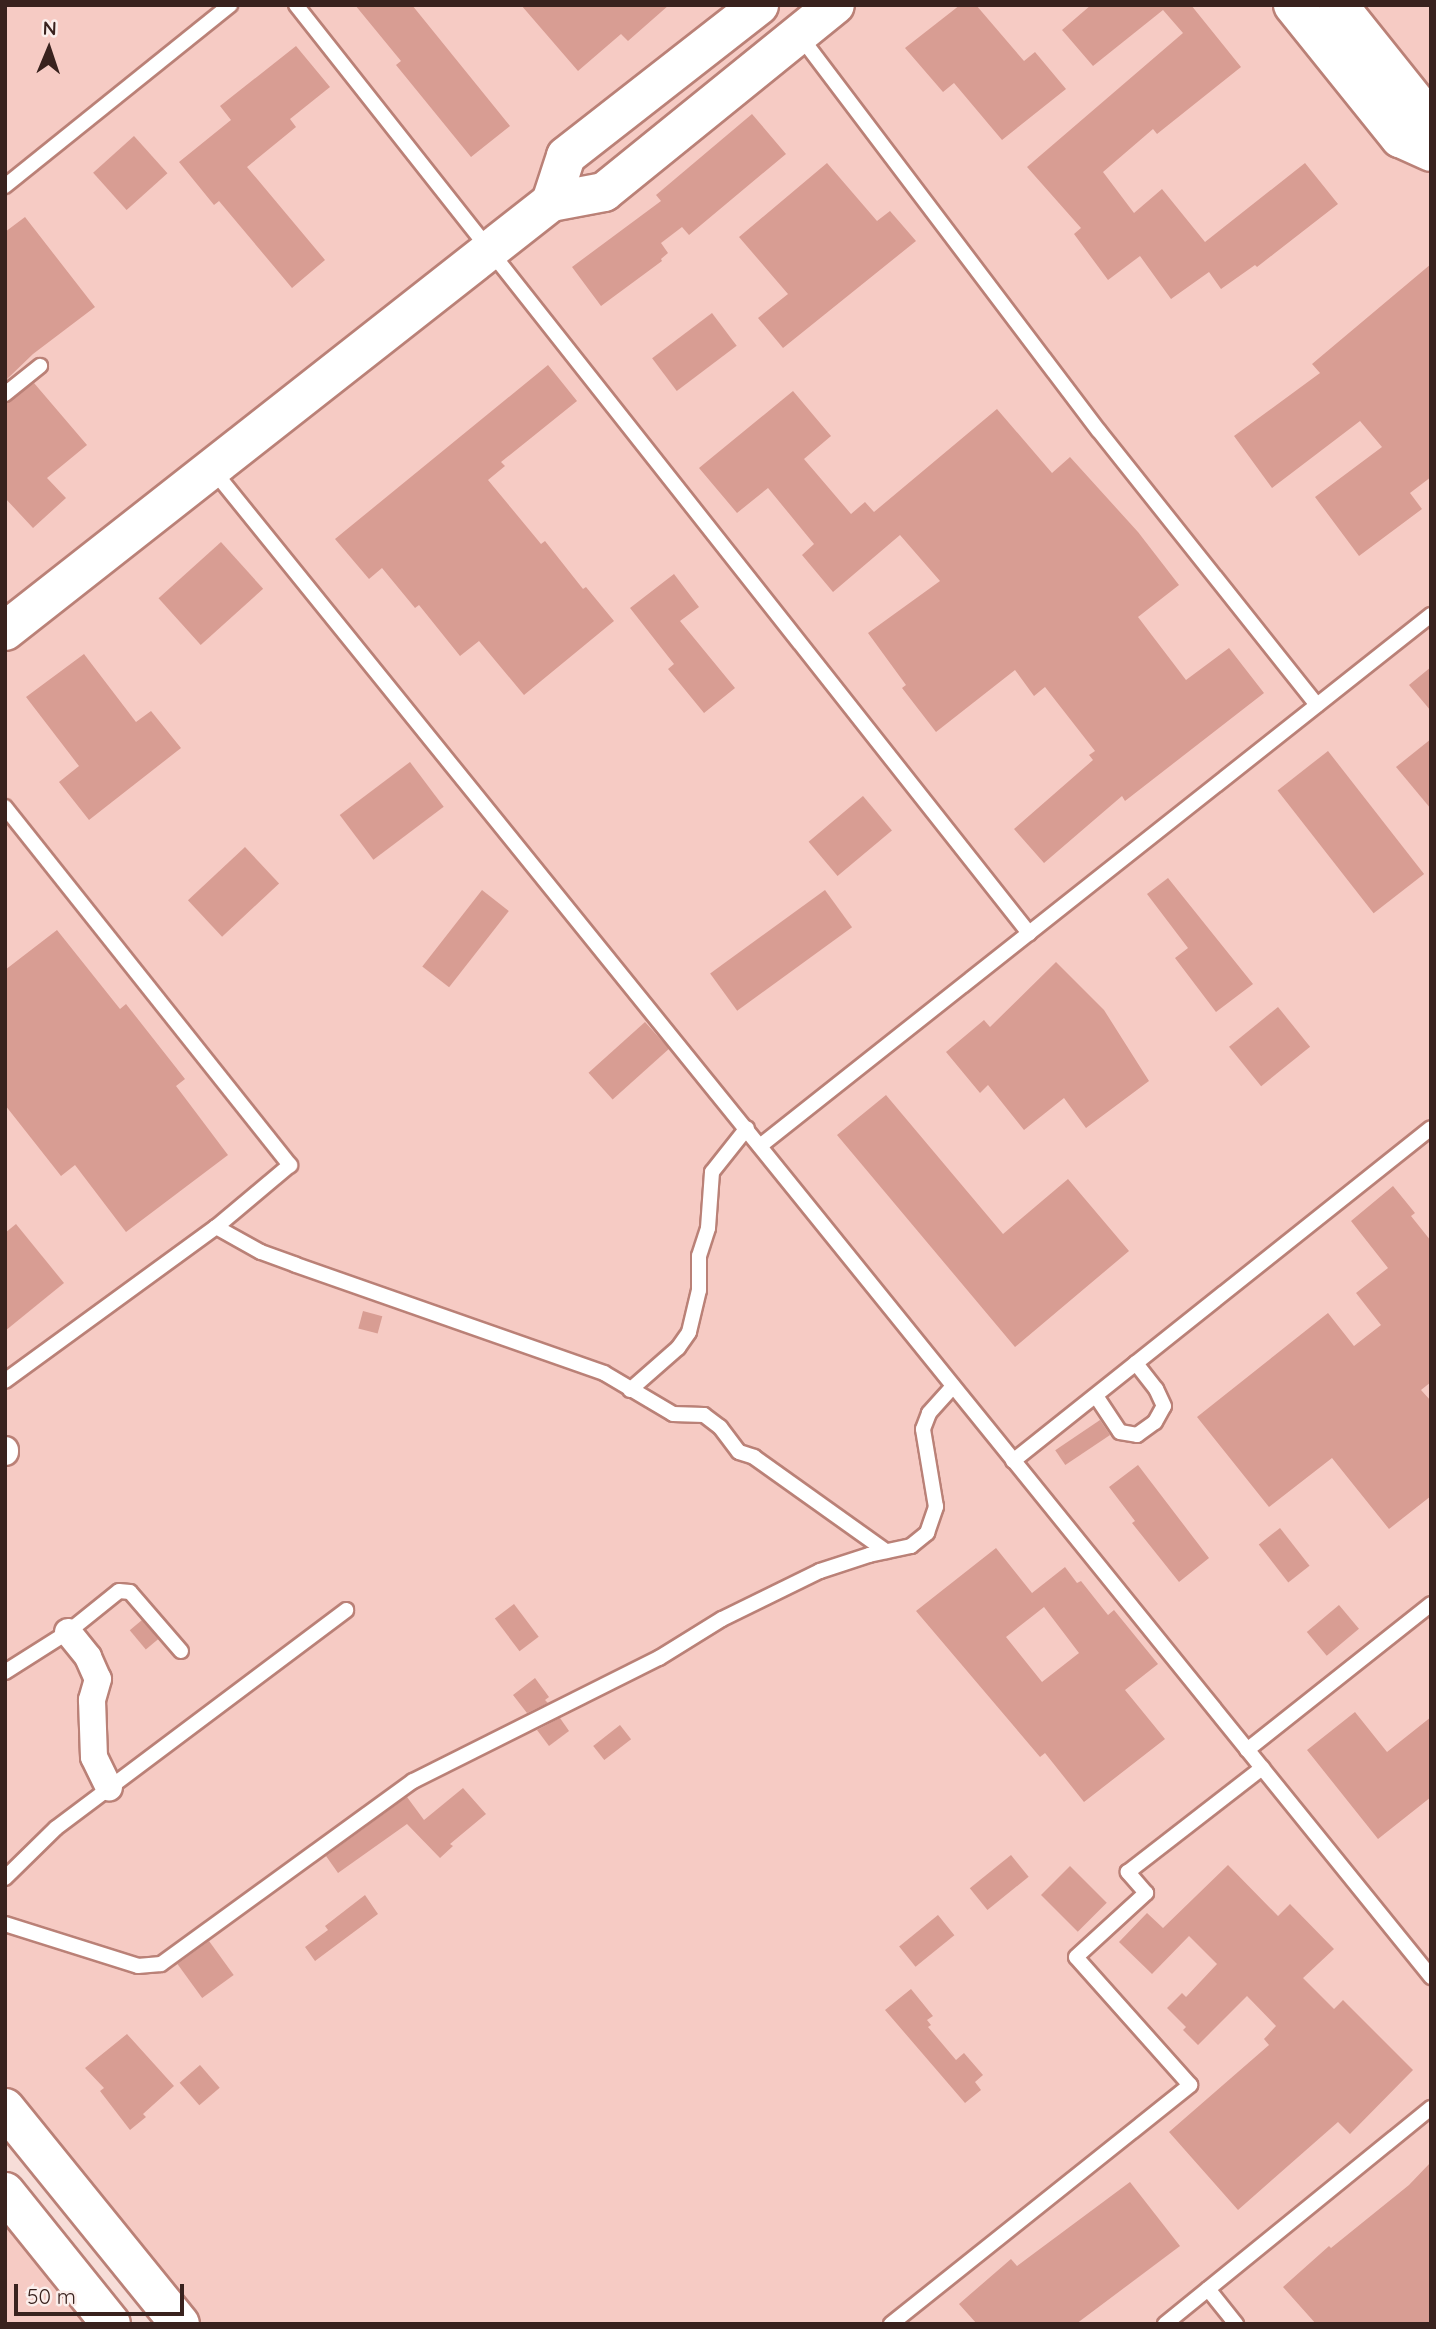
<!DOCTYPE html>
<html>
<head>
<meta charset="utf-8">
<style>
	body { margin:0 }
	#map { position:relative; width:1436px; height:2329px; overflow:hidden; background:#f7ddd8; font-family:Quicksand,sans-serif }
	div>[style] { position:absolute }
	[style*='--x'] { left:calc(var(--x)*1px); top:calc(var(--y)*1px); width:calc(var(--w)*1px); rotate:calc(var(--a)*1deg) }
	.built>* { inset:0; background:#f6cbc4 }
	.building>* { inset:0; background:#d89d93; transform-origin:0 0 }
	.roads { filter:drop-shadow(2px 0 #ba8177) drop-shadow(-2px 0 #ba8177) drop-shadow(0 2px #ba8177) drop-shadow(0 -2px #ba8177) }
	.lane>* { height:14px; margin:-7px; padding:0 7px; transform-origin:7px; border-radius:7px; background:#fff }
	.street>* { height:26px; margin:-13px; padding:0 13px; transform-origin:13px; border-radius:13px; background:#fff }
	.secondary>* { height:38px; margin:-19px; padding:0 19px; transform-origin:19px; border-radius:19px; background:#fff }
	.primary>* { height:38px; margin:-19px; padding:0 19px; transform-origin:19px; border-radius:19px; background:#fff }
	span { translate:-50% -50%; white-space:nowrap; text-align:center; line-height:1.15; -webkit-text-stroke:5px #fbeeeb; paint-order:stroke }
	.frame { position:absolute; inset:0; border:7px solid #39221e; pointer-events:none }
	.north { position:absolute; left:14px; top:14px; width:70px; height:70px; -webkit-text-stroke:5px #fbeeeb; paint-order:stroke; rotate:2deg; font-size:19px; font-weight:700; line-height:28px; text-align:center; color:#39221e }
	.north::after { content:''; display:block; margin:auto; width:24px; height:32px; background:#39221e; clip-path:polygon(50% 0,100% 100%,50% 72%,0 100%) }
	.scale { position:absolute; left:14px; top:2284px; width:170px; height:32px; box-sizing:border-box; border:4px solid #39221e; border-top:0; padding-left:9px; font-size:21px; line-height:24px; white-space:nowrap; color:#39221e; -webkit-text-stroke:5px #fbeeeb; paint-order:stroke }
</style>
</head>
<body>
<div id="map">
	<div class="built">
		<div style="clip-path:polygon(5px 5px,1431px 5px,1431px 2324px,194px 2324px,5px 2092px)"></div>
		<div style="clip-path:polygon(5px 2206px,101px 2324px,5px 2324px)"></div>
	</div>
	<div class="building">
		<div style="clip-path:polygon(355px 5px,412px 5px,510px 126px,471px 157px,396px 65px,401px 61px)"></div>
		<div style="clip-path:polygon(521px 5px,669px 5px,628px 41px,621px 34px,578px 71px)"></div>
		<div style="clip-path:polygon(960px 5px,976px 5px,1024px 61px,1035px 52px,1066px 89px,1002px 140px,954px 83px,943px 92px,905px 48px)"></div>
		<div style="clip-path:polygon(1091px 5px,1191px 5px,1241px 67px,1157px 134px,1153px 129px,1103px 172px,1134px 213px,1162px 189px,1205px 242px,1305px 163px,1338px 204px,1257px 267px,1255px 265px,1221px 289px,1209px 272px,1171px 299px,1140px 256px,1108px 280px,1074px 234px,1081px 228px,1027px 167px,1183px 33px,1163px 10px,1093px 66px,1062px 30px)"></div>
		<div style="clip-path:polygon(296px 46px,330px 87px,290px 119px,296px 127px,247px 167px,325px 260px,292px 288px,219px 201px,214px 205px,179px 162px,231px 120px,220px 106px)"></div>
		<div style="clip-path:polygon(752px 114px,786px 154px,689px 235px,682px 227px,661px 243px,668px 253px,661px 259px,662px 261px,601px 306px,572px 267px,661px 201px,656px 195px)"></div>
		<div style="left:134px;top:136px;width:50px;height:55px;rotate:48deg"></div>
		<div style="clip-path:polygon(827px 163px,877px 221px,890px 211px,916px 241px,783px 348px,758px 318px,788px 294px,739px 237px)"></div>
		<div style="clip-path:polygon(25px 217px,95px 307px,33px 354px,5px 381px,5px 232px)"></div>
		<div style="clip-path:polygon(1431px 264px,1431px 477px,1410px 493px,1422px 509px,1359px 556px,1315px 497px,1382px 447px,1360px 421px,1272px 488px,1234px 436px,1320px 373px,1312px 364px)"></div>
		<div style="left:712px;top:313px;width:41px;height:75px;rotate:53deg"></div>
		<div style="clip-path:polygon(548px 365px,577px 401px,501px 462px,505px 466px,488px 480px,541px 544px,545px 541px,583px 589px,586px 587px,614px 621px,524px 695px,479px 641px,460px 656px,419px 605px,415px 608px,382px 568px,369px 579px,335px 539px)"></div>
		<div style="clip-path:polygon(34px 383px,87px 445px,47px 478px,66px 498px,33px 528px,5px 498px,5px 403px)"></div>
		<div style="clip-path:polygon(793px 391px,831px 436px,804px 459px,851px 514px,865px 502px,874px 512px,997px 409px,1052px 473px,1070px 457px,1138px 532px,1179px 585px,1138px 617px,1186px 680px,1229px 648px,1264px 693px,1125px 801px,1122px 796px,1044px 863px,1014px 829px,1093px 760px,1089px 755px,1095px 751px,1045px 687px,1034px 696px,1015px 670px,936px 732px,902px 688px,906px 685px,868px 633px,940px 581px,900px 535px,833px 592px,802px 555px,814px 544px,768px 488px,737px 513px,699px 468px)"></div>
		<div style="left:221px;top:542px;width:63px;height:84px;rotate:48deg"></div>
		<div style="clip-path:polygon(674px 574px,699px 607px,680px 621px,735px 688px,704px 713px,668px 669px,674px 664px,630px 608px)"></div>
		<div style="clip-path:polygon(84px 654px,136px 722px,151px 711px,181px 748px,89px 820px,59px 782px,79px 766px,26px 697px)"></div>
		<div style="clip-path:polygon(1431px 667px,1431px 711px,1409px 685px)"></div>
		<div style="clip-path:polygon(1431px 739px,1431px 809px,1396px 767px)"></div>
		<div style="left:1328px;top:751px;width:156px;height:64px;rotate:52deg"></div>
		<div style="left:410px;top:762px;width:56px;height:88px;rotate:53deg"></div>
		<div style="left:863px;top:796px;width:45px;height:71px;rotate:50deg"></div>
		<div style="left:245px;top:847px;width:50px;height:78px;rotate:47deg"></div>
		<div style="clip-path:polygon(1168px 878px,1253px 984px,1216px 1012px,1175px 958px,1188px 948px,1147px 894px)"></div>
		<div style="left:482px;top:890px;width:34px;height:97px;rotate:38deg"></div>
		<div style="left:825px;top:890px;width:46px;height:142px;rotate:54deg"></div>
		<div style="clip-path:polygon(57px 930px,120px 1009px,126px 1004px,185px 1079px,176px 1086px,228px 1155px,126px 1232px,75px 1165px,61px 1176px,5px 1105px,5px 970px)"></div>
		<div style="clip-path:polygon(1056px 962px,1104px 1010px,1149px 1081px,1086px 1128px,1064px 1098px,1024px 1130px,988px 1085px,980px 1093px,946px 1052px,984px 1020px,990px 1027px)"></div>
		<div style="left:1278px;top:1007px;width:51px;height:63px;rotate:51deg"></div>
		<div style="left:645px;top:1022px;width:36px;height:76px;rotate:48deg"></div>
		<div style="clip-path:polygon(886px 1095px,1003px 1234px,1068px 1179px,1129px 1251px,1015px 1347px,837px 1135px)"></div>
		<div style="clip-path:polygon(1393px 1186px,1415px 1213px,1411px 1216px,1431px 1241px,1431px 1382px,1421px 1390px,1431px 1401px,1431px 1496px,1389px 1529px,1332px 1458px,1269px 1507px,1197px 1417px,1328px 1313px,1354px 1346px,1381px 1325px,1356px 1293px,1388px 1268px,1351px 1221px)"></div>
		<div style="clip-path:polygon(16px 1224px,64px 1283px,5px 1331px,5px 1233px)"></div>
		<div style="left:363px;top:1311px;width:20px;height:18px;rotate:15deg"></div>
		<div style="left:1100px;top:1420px;width:18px;height:54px;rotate:56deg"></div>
		<div style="clip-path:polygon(1138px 1465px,1209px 1558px,1179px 1582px,1132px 1523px,1135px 1521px,1109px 1487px)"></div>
		<div style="left:1280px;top:1528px;width:48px;height:27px;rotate:52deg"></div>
		<div style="clip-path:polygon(evenodd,996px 1548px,1032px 1593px,1065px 1567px,1077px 1583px,1081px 1581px,1108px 1615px,1114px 1610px,1158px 1664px,1125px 1690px,1165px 1739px,1084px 1802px,1045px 1753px,1040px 1757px,916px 1611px,996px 1548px,1044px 1607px,1079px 1653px,1042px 1682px,1006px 1637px,1044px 1607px)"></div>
		<div style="left:514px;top:1604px;width:41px;height:24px;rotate:53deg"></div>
		<div style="left:1339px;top:1605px;width:31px;height:42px;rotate:50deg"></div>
		<div style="left:142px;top:1620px;width:25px;height:16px;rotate:50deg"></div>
		<div style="clip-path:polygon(535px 1678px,549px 1697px,545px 1700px,548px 1703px,527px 1713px,513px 1695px)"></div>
		<div style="clip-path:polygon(1355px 1712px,1387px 1752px,1431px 1717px,1431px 1797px,1378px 1839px,1307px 1750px)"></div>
		<div style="clip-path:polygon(560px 1718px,569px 1731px,549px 1746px,537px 1730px)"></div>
		<div style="left:620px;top:1725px;width:18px;height:34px;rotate:52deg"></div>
		<div style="clip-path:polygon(463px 1788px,486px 1814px,450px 1844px,453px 1846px,440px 1858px,407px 1824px,338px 1873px,326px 1856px,407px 1797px,424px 1820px)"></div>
		<div style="left:1011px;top:1855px;width:28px;height:53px;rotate:51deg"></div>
		<div style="clip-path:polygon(1228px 1865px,1278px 1916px,1290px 1904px,1334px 1949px,1303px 1978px,1334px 2009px,1343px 2000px,1413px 2070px,1350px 2134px,1338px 2122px,1238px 2210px,1169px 2132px,1269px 2045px,1264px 2039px,1276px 2026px,1247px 1996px,1198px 2045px,1183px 2030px,1186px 2027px,1167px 2008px,1182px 1993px,1186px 1997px,1217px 1964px,1189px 1936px,1152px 1974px,1119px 1942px,1147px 1913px,1163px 1928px)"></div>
		<div style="left:1070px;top:1866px;width:52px;height:41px;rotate:45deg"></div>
		<div style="clip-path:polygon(365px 1895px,378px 1914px,315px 1961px,305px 1947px,328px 1930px,325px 1926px)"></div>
		<div style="left:938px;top:1915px;width:26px;height:50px;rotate:51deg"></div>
		<div style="left:209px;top:1941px;width:42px;height:39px;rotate:54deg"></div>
		<div style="clip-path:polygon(911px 1989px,933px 2016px,927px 2020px,931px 2025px,928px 2027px,956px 2060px,964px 2053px,983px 2075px,975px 2082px,981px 2090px,965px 2103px,885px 2010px)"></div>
		<div style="clip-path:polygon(127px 2034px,174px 2086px,143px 2114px,146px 2117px,130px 2130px,100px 2091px,104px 2088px,85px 2068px)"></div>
		<div style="left:200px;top:2065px;width:30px;height:27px;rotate:49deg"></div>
		<div style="clip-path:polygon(1431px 2162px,1431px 2324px,1316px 2324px,1283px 2287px,1329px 2246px,1331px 2248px,1409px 2185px)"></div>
		<div style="clip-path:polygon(1130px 2182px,1180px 2246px,1076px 2324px,977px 2324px,959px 2304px,1011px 2259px,1017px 2266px)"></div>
	</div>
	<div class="roads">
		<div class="lane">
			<div style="--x:296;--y:5;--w:1183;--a:51.7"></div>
			<div style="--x:800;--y:36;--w:495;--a:52.9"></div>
			<div style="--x:1099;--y:431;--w:350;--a:51.5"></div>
			<div style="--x:5;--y:186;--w:289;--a:-38.8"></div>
			<div style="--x:5;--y:394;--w:45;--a:-38.7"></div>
			<div style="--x:213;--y:470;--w:1938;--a:51.05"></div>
			<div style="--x:5;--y:807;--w:458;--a:51.5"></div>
			<div style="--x:290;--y:1165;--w:97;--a:140"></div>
			<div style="--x:216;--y:1227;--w:261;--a:143.9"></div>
			<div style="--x:760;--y:1146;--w:856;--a:-38.36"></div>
			<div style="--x:216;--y:1227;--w:51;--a:29.1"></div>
			<div style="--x:261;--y:1252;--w:37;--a:20"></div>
			<div style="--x:296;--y:1265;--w:326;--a:19.3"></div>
			<div style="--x:604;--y:1373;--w:80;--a:30.7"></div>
			<div style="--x:673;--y:1414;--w:31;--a:2"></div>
			<div style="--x:704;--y:1415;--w:20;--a:37"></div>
			<div style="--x:720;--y:1427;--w:31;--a:53"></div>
			<div style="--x:739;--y:1452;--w:16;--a:18"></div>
			<div style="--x:754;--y:1457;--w:162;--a:35.5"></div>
			<div style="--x:630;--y:1390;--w:64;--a:-41.2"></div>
			<div style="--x:678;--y:1348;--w:19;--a:-55"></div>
			<div style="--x:689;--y:1332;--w:43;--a:-76.6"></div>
			<div style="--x:699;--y:1290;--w:34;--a:-90"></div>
			<div style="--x:699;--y:1256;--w:29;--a:-72"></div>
			<div style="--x:708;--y:1228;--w:56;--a:-85.9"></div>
			<div style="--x:712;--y:1172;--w:56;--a:-51.5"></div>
			<div style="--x:1096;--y:1396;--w:43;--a:56.3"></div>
			<div style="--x:1120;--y:1432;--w:17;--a:10"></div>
			<div style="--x:1137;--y:1435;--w:22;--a:-36"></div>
			<div style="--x:1155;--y:1422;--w:18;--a:-61"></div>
			<div style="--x:1164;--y:1406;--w:19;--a:-115"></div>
			<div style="--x:1156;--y:1389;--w:33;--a:-128"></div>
			<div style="--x:1013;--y:1461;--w:534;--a:-38.54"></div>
			<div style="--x:5;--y:1672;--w:75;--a:-32.4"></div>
			<div style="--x:68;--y:1632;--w:65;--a:-38.8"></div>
			<div style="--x:119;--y:1591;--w:11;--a:5"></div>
			<div style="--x:130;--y:1592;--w:78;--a:49.2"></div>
			<div style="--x:1247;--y:1750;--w:235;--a:-38.4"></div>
			<div style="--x:5;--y:1878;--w:71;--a:-44.4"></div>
			<div style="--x:56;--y:1828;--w:363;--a:-36.9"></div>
			<div style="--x:5;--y:1924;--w:139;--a:17.5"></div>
			<div style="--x:138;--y:1966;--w:23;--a:-5"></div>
			<div style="--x:161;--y:1964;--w:311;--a:-36"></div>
			<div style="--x:413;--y:1781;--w:275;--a:-26.6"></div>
			<div style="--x:659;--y:1658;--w:74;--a:-31.8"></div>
			<div style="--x:722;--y:1619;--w:109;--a:-26.1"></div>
			<div style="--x:820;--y:1571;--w:52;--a:-18.1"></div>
			<div style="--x:869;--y:1555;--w:43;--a:-12.1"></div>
			<div style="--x:911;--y:1546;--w:21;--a:-39"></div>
			<div style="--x:927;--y:1533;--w:28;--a:-71"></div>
			<div style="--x:936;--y:1507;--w:79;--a:-99.5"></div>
			<div style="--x:923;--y:1429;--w:17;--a:-69"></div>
			<div style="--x:929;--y:1413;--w:36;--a:-48"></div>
			<div style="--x:1208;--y:2289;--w:45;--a:51.3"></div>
			<div style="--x:891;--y:2324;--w:383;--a:-38.6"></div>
			<div style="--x:1190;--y:2085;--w:171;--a:-131.7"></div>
			<div style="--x:1076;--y:1957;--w:95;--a:-42.4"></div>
			<div style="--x:1146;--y:1893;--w:28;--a:-131"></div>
			<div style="--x:1128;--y:1872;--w:170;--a:-37.8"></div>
			<div style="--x:1165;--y:2324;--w:343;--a:-39.1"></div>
		</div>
		<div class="street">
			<div style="--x:5;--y:1450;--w:2;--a:90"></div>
			<div style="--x:68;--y:1632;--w:32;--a:51"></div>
			<div style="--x:88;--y:1657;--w:24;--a:66"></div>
			<div style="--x:98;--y:1679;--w:22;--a:106"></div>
			<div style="--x:92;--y:1700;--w:57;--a:88"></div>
			<div style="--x:94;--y:1757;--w:34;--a:64"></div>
		</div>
		<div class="secondary">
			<div style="--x:1293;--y:5;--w:171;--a:51.2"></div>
			<div style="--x:1400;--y:138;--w:34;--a:24"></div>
			<div style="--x:1338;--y:5;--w:149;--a:51.3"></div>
			<div style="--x:551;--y:202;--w:48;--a:-71.9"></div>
			<div style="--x:566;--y:156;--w:245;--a:-38"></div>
			<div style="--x:5;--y:631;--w:694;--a:-38.16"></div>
			<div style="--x:551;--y:202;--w:54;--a:-10.7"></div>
			<div style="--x:604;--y:192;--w:297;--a:-39"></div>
		</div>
		<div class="primary">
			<div style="--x:5;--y:2108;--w:278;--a:51"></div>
			<div style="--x:5;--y:2192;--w:169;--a:51.2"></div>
		</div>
	</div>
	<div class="frame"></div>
	<div class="north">N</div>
	<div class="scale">50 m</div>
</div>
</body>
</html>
